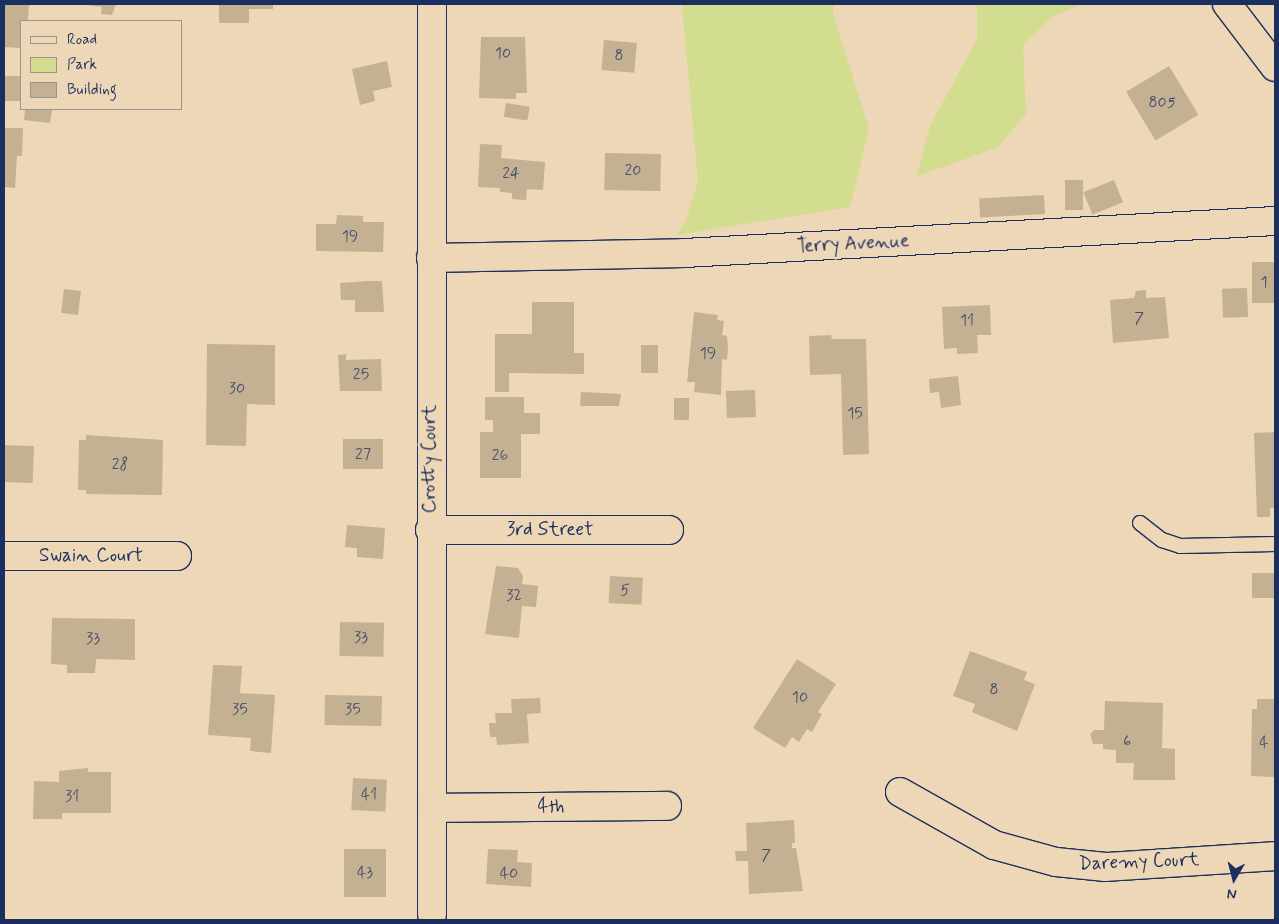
<!DOCTYPE html>
<html>
<head>
<meta charset="utf-8">
<style>
	body { margin:0 }
	#map { position:relative; width:1279px; height:924px; overflow:hidden; background:#edd7b6; font-family:Mynerve,sans-serif }
	div>[style] { position:absolute }
	[style*='--x'] { left:calc(var(--x)*1px); top:calc(var(--y)*1px); width:calc(var(--w)*1px); rotate:calc(var(--a)*1deg) }
	.green>* { inset:0; background:#d2dd90 }
	.building>* { inset:0; background:#c4b092; transform-origin:0 0 }
	.roads { filter:drop-shadow(1px 0 #1b2f5e) drop-shadow(-1px 0 #1b2f5e) drop-shadow(0 1px #1b2f5e) drop-shadow(0 -1px #1b2f5e) }
	.service>* { height:14px; margin:-7px; padding:0 7px; transform-origin:7px; border-radius:7px; background:#edd7b6 }
	.minor>* { height:28px; margin:-14px; padding:0 14px; transform-origin:14px; border-radius:14px; background:#edd7b6 }
	.tertiary>* { height:28px; margin:-14px; padding:0 14px; transform-origin:14px; border-radius:14px; background:#edd7b6 }
	span { translate:-50% -50%; white-space:nowrap; text-align:center; line-height:1.15; -webkit-text-stroke:5px #edd7b6; paint-order:stroke }
	.number-label { font-size:16px; color:#454f6b }
	.number-label span { -webkit-text-stroke-width:0 }
	.street-label { font-size:19px; color:#1b2f5e }
	.frame { position:absolute; inset:0; border:5px solid #1b2f5e; pointer-events:none }
	.legend { position:absolute; left:20px; top:20px; width:162px; height:90px; box-sizing:border-box; background:#edd7b6; border:1px solid #999493; margin:0; padding:6px 9px; list-style:none; font-size:15px; color:#1b2f5e }
	.legend li { display:flex; align-items:center; gap:10px; height:25px }
	.legend b { width:25px; border:1px solid #999493 }
	.north { position:absolute; left:1209px; top:854px; width:50px; height:50px; -webkit-text-stroke:4px #edd7b6; paint-order:stroke; rotate:188deg; font-size:14px; font-weight:700; line-height:20px; text-align:center; color:#1b2f5e }
	.north::after { content:''; display:block; margin:auto; width:18px; height:22px; background:#1b2f5e; clip-path:polygon(50% 0,100% 100%,50% 72%,0 100%) }
</style>
</head>
<body>
<div id="map">
	<div class="green">
		<div style="clip-path:polygon(682px 4px,834px 4px,833px 13px,869px 129px,850px 207px,676px 235px,685px 223px,698px 181px)"></div>
		<div style="clip-path:polygon(977px 4px,1083px 4px,1053px 16px,1023px 45px,1026px 114px,997px 148px,917px 176px,930px 126px,977px 39px)"></div>
	</div>
	<div class="building">
		<div style="clip-path:polygon(4px 4px,29px 4px,28px 21px,21px 21px,21px 48px,4px 47px)"></div>
		<div style="clip-path:polygon(78px 4px,116px 4px,112px 15px,101px 14px,102px 7px)"></div>
		<div style="clip-path:polygon(219px 4px,273px 4px,273px 9px,249px 9px,249px 23px,219px 23px)"></div>
		<div style="clip-path:polygon(481px 37px,525px 37px,527px 93px,516px 93px,516px 99px,479px 98px)"></div>
		<div style="left:604px;top:40px;width:33px;height:30px;rotate:5deg"></div>
		<div style="clip-path:polygon(387px 61px,392px 87px,373px 91px,375px 101px,360px 105px,352px 69px)"></div>
		<div style="left:1169px;top:66px;width:57px;height:50px;rotate:59deg"></div>
		<div style="left:4px;top:76px;width:17px;height:25px"></div>
		<div style="left:506px;top:103px;width:24px;height:14px;rotate:9deg"></div>
		<div style="clip-path:polygon(25px 109px,52px 110px,50px 123px,24px 120px)"></div>
		<div style="clip-path:polygon(4px 128px,23px 128px,22px 156px,17px 156px,15px 188px,4px 187px)"></div>
		<div style="clip-path:polygon(480px 144px,502px 145px,501px 158px,545px 162px,543px 190px,527px 189px,526px 200px,512px 199px,512px 193px,500px 192px,500px 188px,478px 187px)"></div>
		<div style="left:605px;top:153px;width:56px;height:37px;rotate:1deg"></div>
		<div style="left:1065px;top:180px;width:18px;height:30px"></div>
		<div style="left:1114px;top:180px;width:24px;height:33px;rotate:68deg"></div>
		<div style="left:1044px;top:195px;width:19px;height:65px;rotate:87deg"></div>
		<div style="clip-path:polygon(337px 215px,363px 216px,363px 222px,384px 222px,383px 252px,316px 251px,316px 224px,336px 224px)"></div>
		<div style="left:1275px;top:262px;width:41px;height:23px;rotate:90deg"></div>
		<div style="clip-path:polygon(368px 281px,382px 281px,384px 312px,355px 312px,355px 300px,341px 300px,340px 283px)"></div>
		<div style="left:1247px;top:288px;width:29px;height:25px;rotate:88deg"></div>
		<div style="left:64px;top:289px;width:17px;height:24px;rotate:7deg"></div>
		<div style="clip-path:polygon(1146px 290px,1146px 298px,1165px 297px,1169px 338px,1113px 343px,1110px 300px,1134px 298px,1136px 291px)"></div>
		<div style="clip-path:polygon(532px 302px,574px 302px,574px 353px,584px 353px,584px 374px,509px 373px,509px 392px,495px 392px,495px 334px,532px 334px)"></div>
		<div style="clip-path:polygon(990px 305px,991px 335px,977px 335px,978px 353px,957px 354px,957px 348px,944px 349px,942px 307px)"></div>
		<div style="clip-path:polygon(694px 312px,718px 315px,717px 320px,724px 321px,722px 335px,727px 336px,728px 350px,727px 360px,722px 359px,721px 395px,694px 392px,695px 382px,687px 382px)"></div>
		<div style="clip-path:polygon(831px 335px,832px 339px,866px 339px,869px 454px,843px 455px,841px 374px,810px 375px,809px 336px)"></div>
		<div style="clip-path:polygon(207px 344px,275px 345px,275px 405px,247px 404px,246px 446px,206px 445px)"></div>
		<div style="left:641px;top:345px;width:17px;height:28px"></div>
		<div style="clip-path:polygon(346px 354px,346px 360px,381px 359px,382px 391px,340px 391px,338px 355px)"></div>
		<div style="clip-path:polygon(958px 376px,961px 405px,941px 408px,939px 392px,930px 393px,929px 379px)"></div>
		<div style="left:755px;top:390px;width:27px;height:29px;rotate:88deg"></div>
		<div style="clip-path:polygon(581px 392px,621px 394px,619px 406px,580px 406px)"></div>
		<div style="clip-path:polygon(485px 397px,524px 397px,524px 413px,540px 413px,540px 434px,521px 434px,521px 478px,480px 478px,480px 432px,493px 432px,493px 420px,485px 420px)"></div>
		<div style="left:674px;top:398px;width:15px;height:22px"></div>
		<div style="clip-path:polygon(1275px 432px,1275px 508px,1270px 508px,1270px 517px,1257px 517px,1254px 433px)"></div>
		<div style="clip-path:polygon(86px 435px,163px 440px,162px 495px,86px 494px,86px 490px,78px 490px,79px 440px,86px 440px)"></div>
		<div style="left:383px;top:439px;width:30px;height:40px;rotate:90deg"></div>
		<div style="left:4px;top:445px;width:30px;height:37px;rotate:2deg"></div>
		<div style="clip-path:polygon(347px 525px,385px 528px,383px 559px,357px 557px,357px 548px,345px 547px)"></div>
		<div style="clip-path:polygon(496px 566px,518px 568px,523px 576px,522px 584px,538px 586px,536px 607px,522px 606px,519px 638px,485px 634px)"></div>
		<div style="left:1252px;top:573px;width:23px;height:25px"></div>
		<div style="left:610px;top:576px;width:33px;height:27px;rotate:3deg"></div>
		<div style="clip-path:polygon(52px 618px,135px 619px,135px 660px,96px 659px,95px 673px,67px 673px,67px 665px,51px 664px)"></div>
		<div style="left:340px;top:622px;width:44px;height:34px;rotate:1deg"></div>
		<div style="clip-path:polygon(970px 651px,1027px 672px,1024px 680px,1035px 684px,1017px 731px,972px 712px,975px 704px,953px 696px)"></div>
		<div style="clip-path:polygon(797px 659px,836px 684px,818px 712px,822px 714px,812px 732px,807px 729px,799px 742px,792px 737px,785px 748px,753px 728px)"></div>
		<div style="clip-path:polygon(213px 665px,242px 666px,240px 693px,275px 695px,271px 753px,250px 751px,251px 738px,208px 735px)"></div>
		<div style="left:325px;top:695px;width:57px;height:30px;rotate:1deg"></div>
		<div style="clip-path:polygon(540px 698px,541px 713px,527px 714px,529px 743px,497px 745px,496px 737px,490px 737px,489px 723px,496px 723px,495px 713px,512px 713px,511px 699px)"></div>
		<div style="clip-path:polygon(1257px 699px,1275px 699px,1275px 777px,1251px 776px,1252px 709px,1257px 709px)"></div>
		<div style="clip-path:polygon(1105px 701px,1163px 703px,1162px 748px,1175px 749px,1175px 780px,1133px 780px,1134px 763px,1116px 763px,1116px 750px,1103px 749px,1103px 744px,1093px 744px,1090px 734px,1094px 730px,1104px 730px)"></div>
		<div style="clip-path:polygon(88px 768px,88px 772px,111px 772px,111px 813px,62px 813px,62px 819px,33px 819px,34px 781px,59px 782px,59px 771px)"></div>
		<div style="left:353px;top:778px;width:34px;height:32px;rotate:3deg"></div>
		<div style="clip-path:polygon(794px 820px,795px 843px,792px 843px,792px 848px,796px 848px,803px 891px,749px 894px,748px 861px,736px 861px,735px 851px,747px 851px,746px 823px)"></div>
		<div style="left:344px;top:849px;width:42px;height:48px"></div>
		<div style="clip-path:polygon(488px 849px,518px 850px,517px 862px,532px 863px,531px 887px,486px 884px)"></div>
	</div>
	<div class="roads">
		<div class="service">
			<div style="--x:1140;--y:523;--w:28;--a:38"></div>
			<div style="--x:1162;--y:540;--w:19;--a:18"></div>
			<div style="--x:1180;--y:546;--w:95;--a:-1.2"></div>
		</div>
		<div class="minor">
			<div style="--x:432;--y:4;--w:910;--a:90"></div>
			<div style="--x:431;--y:258;--w:253;--a:-1.1"></div>
			<div style="--x:684;--y:253;--w:592;--a:-3.1"></div>
			<div style="--x:430;--y:530;--w:239;--a:0"></div>
			<div style="--x:4;--y:556;--w:173;--a:0"></div>
			<div style="--x:900;--y:792;--w:108;--a:29.4"></div>
			<div style="--x:994;--y:845;--w:64;--a:15.3"></div>
			<div style="--x:1056;--y:862;--w:50;--a:5.7"></div>
			<div style="--x:1106;--y:867;--w:169;--a:-3.7"></div>
			<div style="--x:434;--y:808;--w:233;--a:-0.5"></div>
		</div>
		<div class="tertiary">
			<div style="--x:1227;--y:4;--w:79;--a:52.7"></div>
		</div>
	</div>
	<div class="number-label">
		<span style="left:503px;top:54px">10</span>
		<span style="left:619px;top:56px">8</span>
		<span style="left:1162px;top:103px">805</span>
		<span style="left:633px;top:171px">20</span>
		<span style="left:511px;top:174px">24</span>
		<span style="left:350px;top:237px">19</span>
		<span style="left:1264px;top:283px">1</span>
		<span style="left:1139px;top:319px">7</span>
		<span style="left:967px;top:321px">11</span>
		<span style="left:708px;top:354px">19</span>
		<span style="left:361px;top:375px">25</span>
		<span style="left:237px;top:389px">30</span>
		<span style="left:855px;top:414px">15</span>
		<span style="left:363px;top:455px">27</span>
		<span style="left:500px;top:456px">26</span>
		<span style="left:120px;top:465px">28</span>
		<span style="left:625px;top:591px">5</span>
		<span style="left:514px;top:596px">32</span>
		<span style="left:361px;top:638px">33</span>
		<span style="left:93px;top:639px">33</span>
		<span style="left:994px;top:690px">8</span>
		<span style="left:800px;top:698px">10</span>
		<span style="left:240px;top:710px">35</span>
		<span style="left:353px;top:710px">35</span>
		<span style="left:1127px;top:742px">6</span>
		<span style="left:1264px;top:743px">4</span>
		<span style="left:369px;top:795px">41</span>
		<span style="left:72px;top:797px">31</span>
		<span style="left:766px;top:856px">7</span>
		<span style="left:365px;top:873px">43</span>
		<span style="left:509px;top:874px">40</span>
	</div>
	<div class="street-label">
		<span style="left:853px;top:244px;rotate:-3deg">Terry Avenue</span>
		<span style="left:430px;top:459px;rotate:-90deg">Crotty Court</span>
		<span style="left:550px;top:530px">3rd Street</span>
		<span style="left:91px;top:556px">Swain Court</span>
		<span style="left:551px;top:807px">4th</span>
		<span style="left:1139px;top:862px;rotate:-2deg">Daremy Court</span>
	</div>
	<div class="frame"></div>
	<ul class="legend">
	<li><b style="height:6px;background:#edd7b6"></b>Road</li>
	<li><b style="height:14px;background:#d2dd90"></b>Park</li>
	<li><b style="height:14px;background:#c4b092"></b>Building</li>
	</ul>
	<div class="north">N</div>
</div>
</body>
</html>
